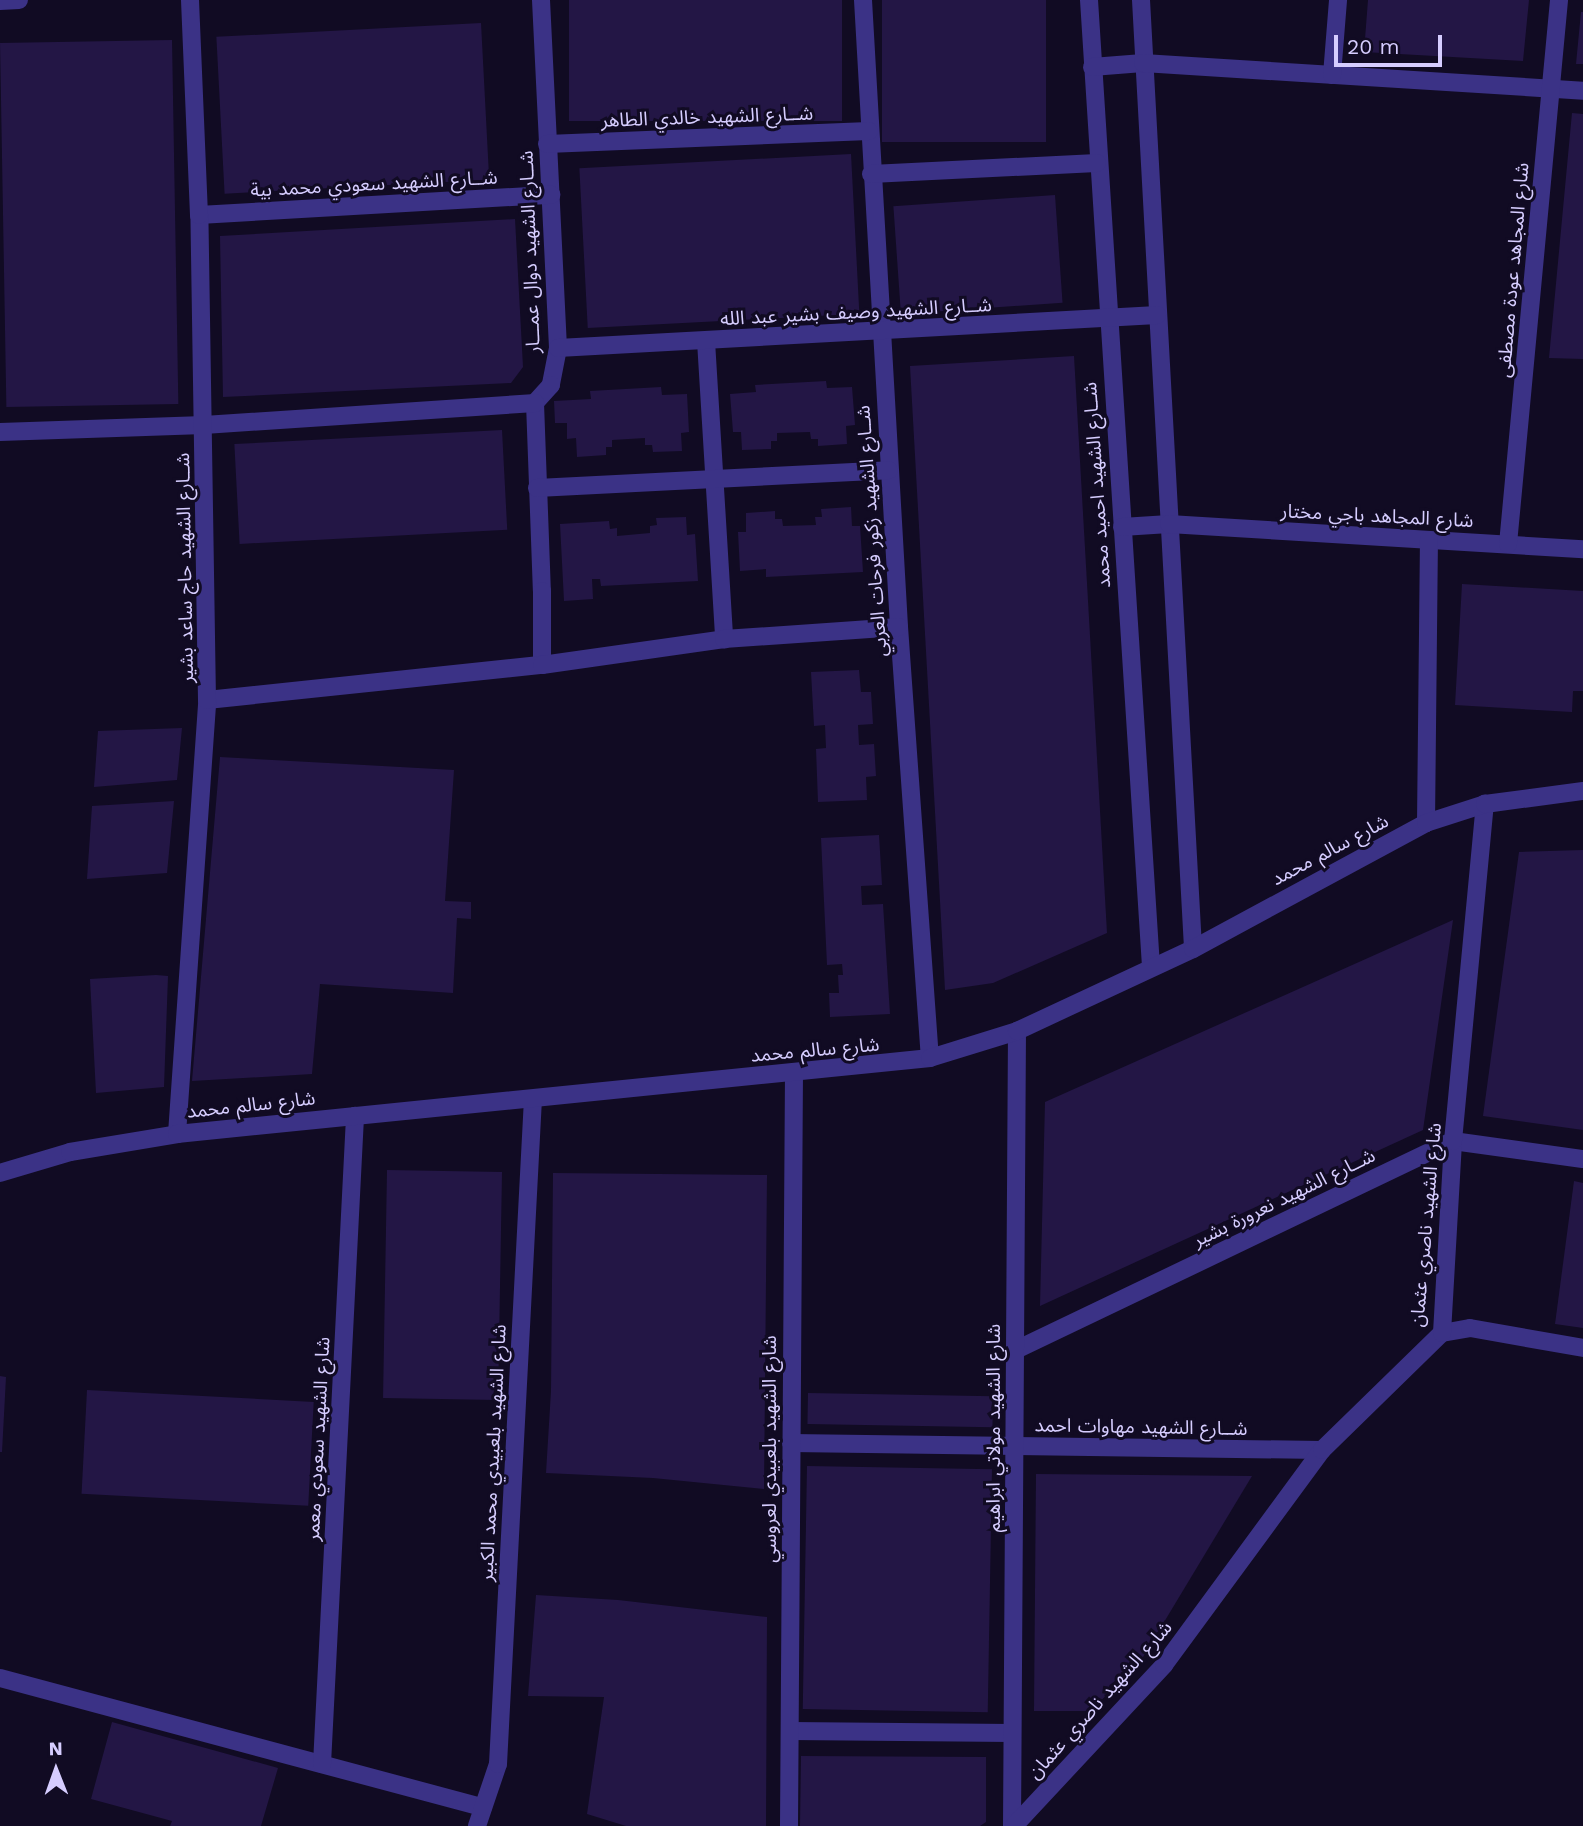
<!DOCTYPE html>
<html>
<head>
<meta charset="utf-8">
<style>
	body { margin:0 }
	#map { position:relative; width:1583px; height:1826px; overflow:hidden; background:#110b23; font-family:"Work Sans","Noto Sans Arabic",sans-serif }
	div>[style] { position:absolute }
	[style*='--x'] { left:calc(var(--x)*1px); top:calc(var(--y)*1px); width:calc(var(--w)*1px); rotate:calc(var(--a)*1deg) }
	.building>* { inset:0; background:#231645; transform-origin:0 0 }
	.minor>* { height:18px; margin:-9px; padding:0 9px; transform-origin:9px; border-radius:9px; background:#3b3286 }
	.tertiary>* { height:18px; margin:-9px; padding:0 9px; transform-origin:9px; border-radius:9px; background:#3b3286 }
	span { translate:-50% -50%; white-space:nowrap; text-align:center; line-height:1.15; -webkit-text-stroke:6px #110b23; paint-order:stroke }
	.street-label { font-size:19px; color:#d6cdff }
	.north { position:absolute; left:21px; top:1735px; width:70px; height:70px; -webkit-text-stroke:5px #110b23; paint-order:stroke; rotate:359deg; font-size:19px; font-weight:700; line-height:28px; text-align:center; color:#d6cdff }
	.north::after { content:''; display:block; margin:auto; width:24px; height:32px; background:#d6cdff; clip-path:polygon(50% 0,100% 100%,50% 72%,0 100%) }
	.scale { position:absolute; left:1334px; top:35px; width:108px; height:32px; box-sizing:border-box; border:4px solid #d6cdff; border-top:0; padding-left:9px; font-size:21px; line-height:24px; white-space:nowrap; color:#d6cdff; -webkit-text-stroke:5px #110b23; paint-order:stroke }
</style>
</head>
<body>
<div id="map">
	<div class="building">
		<div style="left:569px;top:0;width:273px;height:121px"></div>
		<div style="left:882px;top:0;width:164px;height:142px"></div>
		<div style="clip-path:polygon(1368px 0,1529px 0,1523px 61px,1364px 52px)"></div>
		<div style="clip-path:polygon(1581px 12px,1583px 12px,1583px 64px,1576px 64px)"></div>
		<div style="left:481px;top:23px;width:157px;height:265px;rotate:87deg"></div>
		<div style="left:172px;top:40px;width:364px;height:172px;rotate:89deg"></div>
		<div style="clip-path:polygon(1572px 113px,1583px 114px,1583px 359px,1549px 358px)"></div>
		<div style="left:851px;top:154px;width:160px;height:272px;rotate:87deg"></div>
		<div style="left:1055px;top:195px;width:108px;height:162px;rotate:86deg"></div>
		<div style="clip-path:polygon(515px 219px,523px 367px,511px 383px,223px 397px,220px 236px)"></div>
		<div style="clip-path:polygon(1074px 356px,1107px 933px,993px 983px,945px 990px,910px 366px)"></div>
		<div style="clip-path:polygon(826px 381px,827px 388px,852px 387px,855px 425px,846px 426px,847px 444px,818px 446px,818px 439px,811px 439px,810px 432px,777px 433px,777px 441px,771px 441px,771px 449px,742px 450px,741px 432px,733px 432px,730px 394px,756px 392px,755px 385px)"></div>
		<div style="clip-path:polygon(661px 387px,662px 395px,687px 394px,689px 432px,681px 433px,682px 451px,653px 452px,652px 445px,645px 445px,645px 438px,612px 440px,612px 447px,606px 447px,606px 455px,577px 457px,576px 438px,567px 439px,567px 423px,555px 423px,554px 401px,591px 399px,590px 391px)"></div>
		<div style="left:502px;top:430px;width:100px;height:268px;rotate:87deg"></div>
		<div style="clip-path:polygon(851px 507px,852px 526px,860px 526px,863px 572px,766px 577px,766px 569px,740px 571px,738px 532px,746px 532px,746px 513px,775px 511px,775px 519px,782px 519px,783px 526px,816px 525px,815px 517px,822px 517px,821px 509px)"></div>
		<div style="clip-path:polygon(686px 517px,687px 535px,695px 534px,698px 581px,601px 586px,600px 579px,592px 579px,593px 599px,564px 601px,560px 524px,609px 521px,610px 529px,617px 528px,617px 536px,650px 533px,650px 526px,657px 525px,656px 518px)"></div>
		<div style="clip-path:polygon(1462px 584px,1583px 591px,1583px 691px,1573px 691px,1572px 712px,1455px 705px)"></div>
		<div style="clip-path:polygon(859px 670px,861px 692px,871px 692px,873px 724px,858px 725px,859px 745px,874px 744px,876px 776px,866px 777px,867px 800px,818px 802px,816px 749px,826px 748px,825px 725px,814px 726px,811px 672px)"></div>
		<div style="clip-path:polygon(182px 728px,177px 780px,94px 787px,98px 731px)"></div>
		<div style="clip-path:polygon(220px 757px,454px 770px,445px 901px,471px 902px,471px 919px,457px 918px,453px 993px,320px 984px,312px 1074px,192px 1081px)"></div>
		<div style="clip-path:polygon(174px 801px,167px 873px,87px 879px,92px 806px)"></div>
		<div style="clip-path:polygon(879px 835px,882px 885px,861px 886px,862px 905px,883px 904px,890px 1014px,830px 1017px,829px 993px,839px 993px,838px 975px,843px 975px,842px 964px,827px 965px,821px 838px)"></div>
		<div style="clip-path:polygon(1583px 850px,1583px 1130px,1483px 1116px,1519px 852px)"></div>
		<div style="clip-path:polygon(1453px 920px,1423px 1130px,1040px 1306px,1045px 1102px)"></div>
		<div style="clip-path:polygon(156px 975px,168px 976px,164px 1087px,96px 1093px,90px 979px)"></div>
		<div style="left:502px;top:1172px;width:228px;height:115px;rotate:91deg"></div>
		<div style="clip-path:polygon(553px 1173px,767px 1175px,764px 1489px,653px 1478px,546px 1473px,551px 1391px)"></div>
		<div style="clip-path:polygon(1574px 1181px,1583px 1183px,1583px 1328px,1555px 1324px)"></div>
		<div style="clip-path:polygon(0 1376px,6px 1377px,2px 1452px,0 1452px)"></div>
		<div style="left:87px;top:1390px;width:227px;height:104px;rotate:3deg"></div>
		<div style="left:808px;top:1393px;width:185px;height:31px;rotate:1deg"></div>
		<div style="left:807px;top:1466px;width:185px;height:243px;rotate:1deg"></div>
		<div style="clip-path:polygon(1036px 1474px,1252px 1476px,1143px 1657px,1091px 1711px,1034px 1711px)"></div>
		<div style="clip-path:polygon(536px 1595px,618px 1600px,767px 1617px,766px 1826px,626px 1826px,587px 1814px,604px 1697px,528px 1696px)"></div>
		<div style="clip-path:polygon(112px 1722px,278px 1768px,261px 1826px,170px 1826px,172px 1821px,91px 1799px)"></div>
		<div style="clip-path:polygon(801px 1756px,986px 1757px,986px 1822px,980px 1826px,800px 1826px)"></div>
	</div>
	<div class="minor">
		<div style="--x:541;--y:0;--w:348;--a:87.2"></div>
		<div style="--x:558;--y:348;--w:38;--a:101"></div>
		<div style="--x:551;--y:385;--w:24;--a:132"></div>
		<div style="--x:535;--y:403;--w:188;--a:87.9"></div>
		<div style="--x:542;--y:591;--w:74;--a:90"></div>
		<div style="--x:863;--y:0;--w:628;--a:86.71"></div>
		<div style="--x:899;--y:627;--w:432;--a:85.9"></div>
		<div style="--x:1089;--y:0;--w:969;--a:86.33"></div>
		<div style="--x:1141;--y:0;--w:950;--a:86.86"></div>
		<div style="--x:0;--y:1;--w:19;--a:-3"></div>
		<div style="--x:1092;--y:67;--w:51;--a:-4.5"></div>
		<div style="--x:1143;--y:63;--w:441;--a:3.6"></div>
		<div style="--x:1332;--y:75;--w:75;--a:-85.4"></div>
		<div style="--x:547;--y:144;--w:322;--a:-2.3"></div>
		<div style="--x:871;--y:174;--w:226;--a:-2.8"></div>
		<div style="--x:199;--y:215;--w:353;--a:-3.3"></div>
		<div style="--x:706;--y:341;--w:299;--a:86.5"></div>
		<div style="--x:558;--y:348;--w:600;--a:-3.15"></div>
		<div style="--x:0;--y:432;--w:204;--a:-2"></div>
		<div style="--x:204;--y:425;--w:332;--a:-3.8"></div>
		<div style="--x:537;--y:488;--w:352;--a:-2.9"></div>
		<div style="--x:1122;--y:527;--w:47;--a:-3.7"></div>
		<div style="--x:1169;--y:524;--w:415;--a:3.5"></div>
		<div style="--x:1508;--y:544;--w:546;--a:-84.64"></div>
		<div style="--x:207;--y:700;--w:337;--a:-6"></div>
		<div style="--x:542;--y:665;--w:184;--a:-8.1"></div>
		<div style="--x:724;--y:639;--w:175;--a:-3.9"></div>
		<div style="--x:1426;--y:823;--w:283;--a:-89.4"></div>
		<div style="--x:177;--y:1134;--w:435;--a:-86"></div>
		<div style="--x:207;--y:700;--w:485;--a:-90.9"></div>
		<div style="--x:199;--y:215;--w:215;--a:-92.4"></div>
		<div style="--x:1442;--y:1333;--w:28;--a:-10"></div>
		<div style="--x:1470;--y:1328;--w:115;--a:10"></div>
		<div style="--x:1016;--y:1350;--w:484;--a:-25.6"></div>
		<div style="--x:1453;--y:1141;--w:131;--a:7.9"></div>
		<div style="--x:791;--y:1443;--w:531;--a:0.76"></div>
		<div style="--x:0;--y:1678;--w:500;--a:15"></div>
		<div style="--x:790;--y:1731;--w:222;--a:0.5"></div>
		<div style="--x:322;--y:1764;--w:649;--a:-87.08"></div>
		<div style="--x:477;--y:1826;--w:65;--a:-71.3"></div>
		<div style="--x:498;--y:1764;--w:666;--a:-86.99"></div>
		<div style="--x:789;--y:1826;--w:753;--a:-89.62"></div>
		<div style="--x:1012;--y:1826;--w:795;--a:-89.64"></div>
		<div style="--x:1014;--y:1826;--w:220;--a:-47"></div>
		<div style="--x:1164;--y:1665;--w:267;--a:-53.7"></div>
		<div style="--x:1322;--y:1450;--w:168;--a:-44.3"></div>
		<div style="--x:1442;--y:1333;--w:192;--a:-86.7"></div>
		<div style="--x:1453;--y:1141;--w:339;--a:-84.6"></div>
	</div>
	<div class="tertiary">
		<div style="--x:0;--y:1173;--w:73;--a:-16.7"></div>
		<div style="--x:70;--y:1152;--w:109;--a:-9.5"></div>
		<div style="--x:177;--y:1134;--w:757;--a:-5.76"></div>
		<div style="--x:930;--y:1058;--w:91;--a:-17.2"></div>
		<div style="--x:1017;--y:1031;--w:194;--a:-25"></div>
		<div style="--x:1193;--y:949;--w:265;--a:-28.4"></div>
		<div style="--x:1426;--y:823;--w:62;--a:-17.9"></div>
		<div style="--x:1485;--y:804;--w:99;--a:-7.6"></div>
	</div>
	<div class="street-label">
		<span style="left:707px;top:117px;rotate:-2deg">شــارع الشهيد خالدي الطاهر</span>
		<span style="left:374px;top:184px;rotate:-3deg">شــارع الشهيد سعودي محمد بية</span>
		<span style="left:530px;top:252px;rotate:-92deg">شــارع الشهيد دوال عمـــار</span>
		<span style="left:1513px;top:270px;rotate:-85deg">شارع المجاهد عودة مصطفى</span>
		<span style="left:856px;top:312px;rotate:-3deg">شــارع الشهيد وصيف بشير عبد الله</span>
		<span style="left:1097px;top:485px;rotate:-94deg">شــارع الشهيد احميد محمد</span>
		<span style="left:1377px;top:516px;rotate:3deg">شارع المجاهد باجي مختار</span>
		<span style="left:872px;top:531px;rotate:-94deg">شــارع الشهيد زكور فرحات العربي</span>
		<span style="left:185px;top:568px;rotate:-91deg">شــارع الشهيد حاج ساعد بشير</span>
		<span style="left:1330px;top:850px;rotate:-28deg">شارع سالم محمد</span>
		<span style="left:815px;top:1050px;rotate:-5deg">شارع سالم محمد</span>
		<span style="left:251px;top:1105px;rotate:-6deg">شارع سالم محمد</span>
		<span style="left:1284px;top:1198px;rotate:-26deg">شــارع الشهيد نعرورة بشير</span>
		<span style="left:1426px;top:1225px;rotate:-85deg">شارع الشهيد ناصري عثمان</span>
		<span style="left:1141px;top:1427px;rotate:1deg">شــارع الشهيد مهاوات احمد</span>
		<span style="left:994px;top:1428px;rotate:-90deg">شارع الشهيد مولاتي ابراهيم</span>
		<span style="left:318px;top:1439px;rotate:-87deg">شارع الشهيد سعودي معمر</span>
		<span style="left:770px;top:1449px;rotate:-90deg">شارع الشهيد بلعبيدي لعروسي</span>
		<span style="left:493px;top:1453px;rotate:-87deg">شارع الشهيد بلعبيدي محمد الكبير</span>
		<span style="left:1100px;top:1700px;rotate:-48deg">شارع الشهيد ناصري عثمان</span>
	</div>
	<div class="north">N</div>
	<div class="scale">20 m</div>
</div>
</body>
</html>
